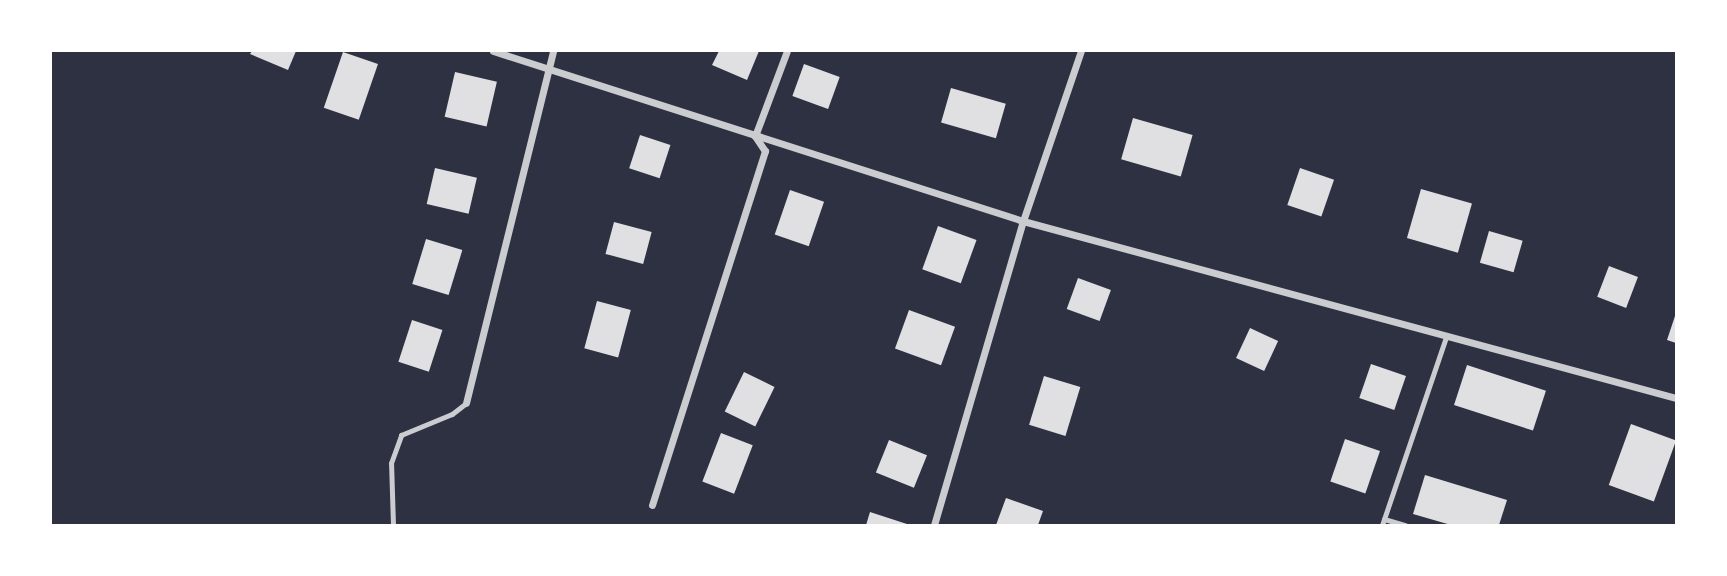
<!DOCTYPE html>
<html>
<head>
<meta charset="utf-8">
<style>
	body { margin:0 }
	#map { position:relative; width:1727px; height:576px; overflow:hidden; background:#2d3142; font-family:Helvetica,sans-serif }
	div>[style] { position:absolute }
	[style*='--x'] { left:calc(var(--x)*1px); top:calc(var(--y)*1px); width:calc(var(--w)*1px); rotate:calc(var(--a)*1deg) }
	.building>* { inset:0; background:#e0e0e3; transform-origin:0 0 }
	.service>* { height:5px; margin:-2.5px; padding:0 2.5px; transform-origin:2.5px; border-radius:2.5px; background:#caccd0 }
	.minor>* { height:7px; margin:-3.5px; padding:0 3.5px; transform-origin:3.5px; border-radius:3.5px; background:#caccd0 }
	span { translate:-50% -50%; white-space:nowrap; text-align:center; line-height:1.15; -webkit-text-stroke:5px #fff; paint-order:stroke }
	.frame { position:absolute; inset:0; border:52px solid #fff; pointer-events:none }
</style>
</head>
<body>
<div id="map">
	<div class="building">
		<div style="clip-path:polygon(252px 51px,296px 51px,288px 70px,250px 54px)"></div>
		<div style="clip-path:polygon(719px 51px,759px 51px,747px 80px,712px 65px)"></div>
		<div style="left:343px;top:52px;width:37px;height:59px;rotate:19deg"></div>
		<div style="left:804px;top:64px;width:38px;height:34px;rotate:20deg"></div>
		<div style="left:455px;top:72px;width:43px;height:46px;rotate:13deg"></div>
		<div style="left:951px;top:88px;width:57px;height:36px;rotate:16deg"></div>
		<div style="left:1133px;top:118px;width:62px;height:43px;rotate:16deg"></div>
		<div style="left:640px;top:135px;width:32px;height:35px;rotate:18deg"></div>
		<div style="left:435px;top:168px;width:43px;height:37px;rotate:13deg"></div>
		<div style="left:1300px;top:168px;width:36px;height:39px;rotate:19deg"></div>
		<div style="left:1421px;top:189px;width:53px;height:51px;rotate:16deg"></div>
		<div style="left:790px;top:190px;width:36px;height:47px;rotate:19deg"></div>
		<div style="left:614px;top:222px;width:39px;height:33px;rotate:15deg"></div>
		<div style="left:938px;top:226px;width:41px;height:46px;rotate:20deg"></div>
		<div style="left:1489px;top:231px;width:35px;height:33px;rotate:16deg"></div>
		<div style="left:426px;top:239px;width:38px;height:47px;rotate:17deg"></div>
		<div style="left:1609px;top:266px;width:31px;height:33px;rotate:21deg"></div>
		<div style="left:1078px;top:278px;width:35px;height:33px;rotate:20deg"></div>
		<div style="left:597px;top:301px;width:35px;height:49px;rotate:15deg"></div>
		<div style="left:909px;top:310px;width:49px;height:41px;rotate:20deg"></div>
		<div style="clip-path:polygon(1676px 313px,1676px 343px,1667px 340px)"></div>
		<div style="left:412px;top:320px;width:32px;height:44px;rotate:18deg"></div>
		<div style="left:1250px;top:328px;width:31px;height:33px;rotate:25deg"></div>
		<div style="left:1371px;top:364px;width:37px;height:36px;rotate:19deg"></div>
		<div style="left:1467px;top:365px;width:83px;height:42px;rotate:18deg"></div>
		<div style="left:744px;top:372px;width:34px;height:44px;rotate:26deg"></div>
		<div style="left:1044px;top:376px;width:38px;height:51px;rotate:17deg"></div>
		<div style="left:1631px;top:424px;width:48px;height:65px;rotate:20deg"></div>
		<div style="left:721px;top:433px;width:34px;height:52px;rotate:21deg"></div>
		<div style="left:1345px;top:439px;width:37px;height:45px;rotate:19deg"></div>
		<div style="left:889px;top:440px;width:41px;height:35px;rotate:22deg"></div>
		<div style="clip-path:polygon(1425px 475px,1507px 500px,1499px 525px,1451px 525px,1413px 514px)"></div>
		<div style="clip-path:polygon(1006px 498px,1043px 511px,1038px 525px,996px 525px)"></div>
		<div style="clip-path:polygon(870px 512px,910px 525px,866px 525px)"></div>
	</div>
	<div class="service">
		<div style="--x:1384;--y:519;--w:22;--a:16"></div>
		<div style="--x:393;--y:525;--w:62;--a:-91.8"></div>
		<div style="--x:391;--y:463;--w:30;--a:-70"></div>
		<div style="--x:401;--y:435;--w:55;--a:-22.4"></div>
		<div style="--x:452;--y:414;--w:18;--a:-38"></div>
		<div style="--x:1382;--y:525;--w:199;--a:-71.2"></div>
	</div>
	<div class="minor">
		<div style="--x:493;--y:51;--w:557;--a:17.78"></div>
		<div style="--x:1023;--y:221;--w:677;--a:15.17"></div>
		<div style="--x:466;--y:403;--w:363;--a:-76.1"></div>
		<div style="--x:652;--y:505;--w:372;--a:-72.3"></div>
		<div style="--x:765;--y:151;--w:18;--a:-124"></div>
		<div style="--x:755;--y:136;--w:91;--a:-69.4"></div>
		<div style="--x:934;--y:525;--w:317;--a:-73.7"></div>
		<div style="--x:1023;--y:221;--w:180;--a:-71.2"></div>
	</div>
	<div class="frame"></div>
</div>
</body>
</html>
